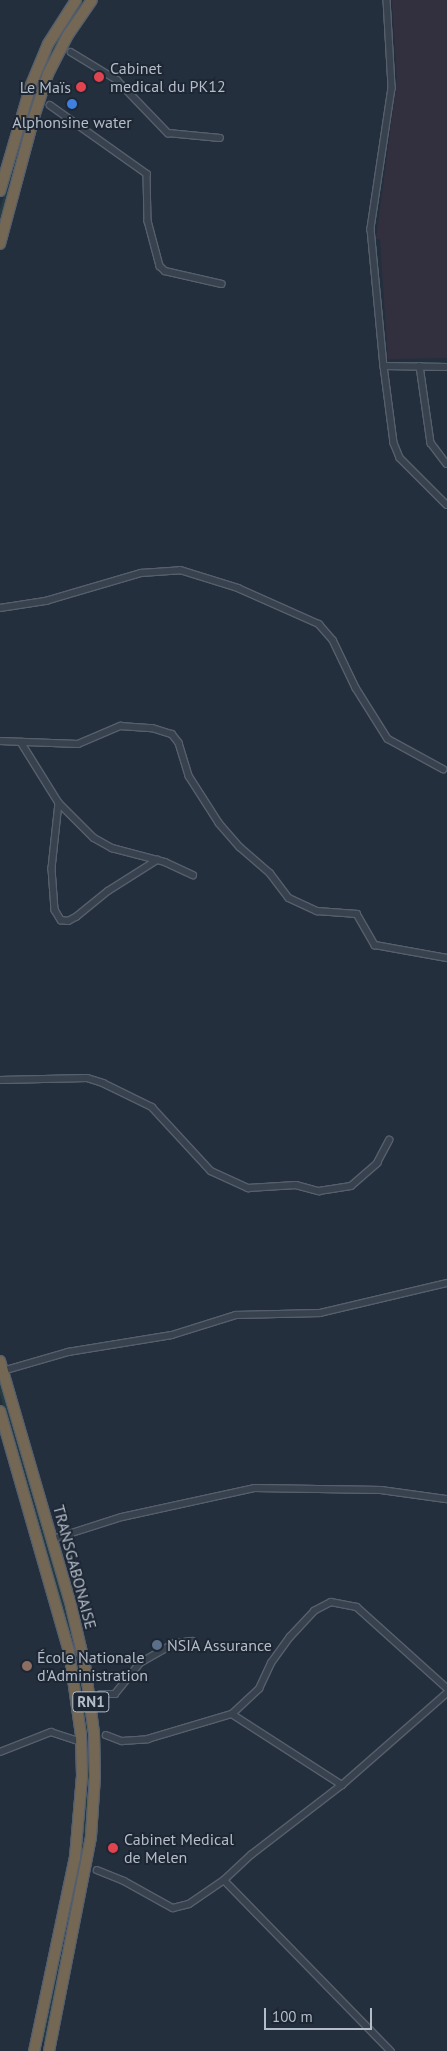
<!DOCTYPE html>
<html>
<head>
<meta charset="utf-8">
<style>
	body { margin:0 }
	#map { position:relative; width:447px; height:2051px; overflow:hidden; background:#242f3e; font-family:"PT Sans",sans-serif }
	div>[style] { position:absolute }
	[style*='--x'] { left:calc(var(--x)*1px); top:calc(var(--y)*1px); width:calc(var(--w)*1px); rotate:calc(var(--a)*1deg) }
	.medical>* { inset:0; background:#32303f }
	.green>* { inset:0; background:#263c3f }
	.roads { filter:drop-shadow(1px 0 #565f6c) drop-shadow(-1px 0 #565f6c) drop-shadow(0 1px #565f6c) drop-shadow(0 -1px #565f6c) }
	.street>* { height:5.5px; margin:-2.75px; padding:0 2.75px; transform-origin:2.75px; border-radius:2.75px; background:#38414e }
	.highway>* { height:10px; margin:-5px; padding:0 5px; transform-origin:5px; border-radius:5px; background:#746855 }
	.dots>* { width:14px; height:14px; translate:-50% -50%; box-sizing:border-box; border:2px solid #1d2633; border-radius:50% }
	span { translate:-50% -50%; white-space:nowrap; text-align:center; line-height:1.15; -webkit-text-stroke:4px #1d2633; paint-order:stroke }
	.shield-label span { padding:1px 4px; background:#1d2633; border:1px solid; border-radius:4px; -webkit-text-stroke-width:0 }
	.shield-label { font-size:15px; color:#b4bcc9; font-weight:700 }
	.poi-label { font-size:16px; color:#b4bcc9 }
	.left { translate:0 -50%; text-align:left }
	.right { translate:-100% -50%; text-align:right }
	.street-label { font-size:16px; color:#b4bcc9 }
	.scale { position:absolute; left:264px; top:2008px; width:108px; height:22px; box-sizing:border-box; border:2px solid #b4bcc9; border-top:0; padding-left:6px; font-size:15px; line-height:18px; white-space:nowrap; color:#b4bcc9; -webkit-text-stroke:4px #1d2633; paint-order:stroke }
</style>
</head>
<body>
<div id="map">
	<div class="medical">
		<div style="clip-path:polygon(392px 0,447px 0,447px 358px,388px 359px,380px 239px,376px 239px,397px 80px)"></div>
	</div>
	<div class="green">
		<div style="clip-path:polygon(81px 0,87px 0,39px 87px,0 225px,0 209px,36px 86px,52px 46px)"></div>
		<div style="clip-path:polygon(0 1379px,72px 1631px,89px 1734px,90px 1776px,86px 1836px,46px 2041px,41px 2040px,82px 1836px,86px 1776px,85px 1734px,73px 1649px,0 1394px)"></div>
	</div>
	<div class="roads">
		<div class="street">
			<div style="--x:387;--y:0;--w:88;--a:86.7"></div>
			<div style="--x:392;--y:88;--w:143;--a:98.5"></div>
			<div style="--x:371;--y:229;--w:138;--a:84.6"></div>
			<div style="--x:384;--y:366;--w:78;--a:82.6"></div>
			<div style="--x:394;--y:443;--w:16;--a:68"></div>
			<div style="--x:400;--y:458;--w:66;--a:45"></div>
			<div style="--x:71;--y:52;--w:54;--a:31.3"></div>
			<div style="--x:117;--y:80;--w:74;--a:46.1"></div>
			<div style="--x:168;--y:133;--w:52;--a:5.5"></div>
			<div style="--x:50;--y:105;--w:119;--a:35.4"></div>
			<div style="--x:147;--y:174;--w:47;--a:88.8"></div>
			<div style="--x:148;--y:221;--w:47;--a:75.1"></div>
			<div style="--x:160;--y:266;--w:7;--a:45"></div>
			<div style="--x:165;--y:271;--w:58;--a:12.8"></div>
			<div style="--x:384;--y:366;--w:63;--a:0.9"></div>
			<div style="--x:420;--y:366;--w:78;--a:81.9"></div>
			<div style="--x:431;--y:443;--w:26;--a:53"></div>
			<div style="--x:0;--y:608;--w:47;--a:-8.7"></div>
			<div style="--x:46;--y:601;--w:99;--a:-16.4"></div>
			<div style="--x:141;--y:573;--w:39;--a:-4"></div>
			<div style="--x:180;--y:570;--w:61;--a:17.2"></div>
			<div style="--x:238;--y:588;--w:89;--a:24"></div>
			<div style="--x:319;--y:624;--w:21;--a:49"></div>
			<div style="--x:333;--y:640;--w:53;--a:64.4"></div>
			<div style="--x:356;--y:688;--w:60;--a:57.9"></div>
			<div style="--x:388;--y:739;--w:63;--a:28.6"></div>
			<div style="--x:0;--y:741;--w:78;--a:2.2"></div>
			<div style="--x:78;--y:744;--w:46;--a:-23.2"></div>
			<div style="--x:120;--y:726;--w:32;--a:4"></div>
			<div style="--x:152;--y:728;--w:21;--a:17"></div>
			<div style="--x:172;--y:734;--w:11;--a:52"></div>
			<div style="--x:179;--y:743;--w:34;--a:73"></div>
			<div style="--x:189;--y:776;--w:56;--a:57.4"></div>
			<div style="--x:219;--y:823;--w:32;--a:49"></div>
			<div style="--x:240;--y:847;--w:40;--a:41"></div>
			<div style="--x:270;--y:873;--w:31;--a:53"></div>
			<div style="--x:289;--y:898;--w:31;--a:25"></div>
			<div style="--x:317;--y:911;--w:40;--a:4.3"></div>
			<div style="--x:357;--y:914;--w:36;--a:60"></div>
			<div style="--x:375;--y:945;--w:73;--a:10.2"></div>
			<div style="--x:21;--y:742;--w:72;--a:58.1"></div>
			<div style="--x:59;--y:803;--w:66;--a:96.1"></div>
			<div style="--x:52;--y:869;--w:41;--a:85.8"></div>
			<div style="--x:55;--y:910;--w:12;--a:59"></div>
			<div style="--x:61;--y:920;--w:7;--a:8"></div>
			<div style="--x:68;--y:921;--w:9;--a:-27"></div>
			<div style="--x:76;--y:917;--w:41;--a:-39.1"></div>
			<div style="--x:108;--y:891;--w:58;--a:-32.3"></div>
			<div style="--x:59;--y:803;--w:49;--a:45"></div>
			<div style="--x:94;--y:838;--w:21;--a:29"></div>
			<div style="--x:112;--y:848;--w:55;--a:14.8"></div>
			<div style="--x:165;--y:862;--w:31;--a:25"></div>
			<div style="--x:0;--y:1080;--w:87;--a:-1.3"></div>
			<div style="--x:87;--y:1078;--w:17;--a:17"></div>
			<div style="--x:103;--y:1083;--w:55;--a:26.1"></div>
			<div style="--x:152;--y:1107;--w:87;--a:47.3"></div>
			<div style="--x:211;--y:1171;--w:41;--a:24.7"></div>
			<div style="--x:248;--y:1188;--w:48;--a:-3.6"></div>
			<div style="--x:296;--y:1185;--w:24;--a:15"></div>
			<div style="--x:319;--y:1191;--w:32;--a:-9"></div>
			<div style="--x:351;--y:1186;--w:35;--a:-41"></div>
			<div style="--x:377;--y:1163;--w:26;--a:-62"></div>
			<div style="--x:3;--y:1371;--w:68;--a:-16.3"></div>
			<div style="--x:68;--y:1352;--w:105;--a:-9.3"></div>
			<div style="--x:172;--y:1335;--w:67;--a:-17.4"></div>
			<div style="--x:236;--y:1315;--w:84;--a:-1.4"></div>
			<div style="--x:320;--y:1313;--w:130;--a:-13.3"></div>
			<div style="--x:53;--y:1539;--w:72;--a:-17.7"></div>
			<div style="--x:122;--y:1517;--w:136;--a:-12.3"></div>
			<div style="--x:255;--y:1488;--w:126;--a:0.9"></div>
			<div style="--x:381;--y:1490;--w:67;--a:7.8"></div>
			<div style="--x:101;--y:1694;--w:14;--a:0"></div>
			<div style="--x:115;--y:1694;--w:40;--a:-51"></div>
			<div style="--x:140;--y:1663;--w:40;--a:-29.7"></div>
			<div style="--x:175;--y:1643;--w:17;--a:-7"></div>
			<div style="--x:232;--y:1714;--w:131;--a:32.8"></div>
			<div style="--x:106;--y:1735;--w:17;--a:21"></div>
			<div style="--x:122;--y:1741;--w:26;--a:-4"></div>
			<div style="--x:148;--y:1739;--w:88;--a:-16.6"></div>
			<div style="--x:232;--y:1714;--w:37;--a:-43"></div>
			<div style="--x:259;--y:1689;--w:29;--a:-65"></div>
			<div style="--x:271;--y:1663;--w:32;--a:-54"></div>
			<div style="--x:290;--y:1637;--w:35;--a:-47"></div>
			<div style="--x:314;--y:1611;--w:19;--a:-28"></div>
			<div style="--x:331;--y:1602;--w:26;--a:11"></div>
			<div style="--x:357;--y:1607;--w:121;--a:42"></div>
			<div style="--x:0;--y:1752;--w:55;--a:-21.4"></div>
			<div style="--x:51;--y:1732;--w:32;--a:18"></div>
			<div style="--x:97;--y:1870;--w:29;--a:22"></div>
			<div style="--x:124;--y:1881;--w:56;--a:28.9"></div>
			<div style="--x:173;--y:1908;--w:16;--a:-14"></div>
			<div style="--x:189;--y:1904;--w:42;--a:-34.4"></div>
			<div style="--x:224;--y:1880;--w:37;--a:-43"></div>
			<div style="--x:251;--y:1855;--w:115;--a:-37.6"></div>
			<div style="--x:342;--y:1785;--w:140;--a:-41.2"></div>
			<div style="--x:224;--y:1880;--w:239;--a:45.7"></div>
		</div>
		<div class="highway">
			<div style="--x:0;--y:191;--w:110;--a:-73.7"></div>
			<div style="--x:31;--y:85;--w:44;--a:-67.5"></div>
			<div style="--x:48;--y:44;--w:52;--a:-57.5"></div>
			<div style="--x:0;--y:244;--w:131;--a:-75"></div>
			<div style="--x:34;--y:117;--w:45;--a:-72"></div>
			<div style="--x:48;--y:74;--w:44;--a:-62.9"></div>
			<div style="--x:68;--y:35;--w:42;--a:-55.6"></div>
			<div style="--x:0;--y:1361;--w:255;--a:73.8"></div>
			<div style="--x:71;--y:1606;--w:61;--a:76.7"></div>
			<div style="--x:85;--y:1665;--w:69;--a:82.5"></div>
			<div style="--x:94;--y:1733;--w:43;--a:88.7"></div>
			<div style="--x:95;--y:1776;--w:61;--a:93.8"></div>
			<div style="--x:91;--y:1837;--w:218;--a:101.1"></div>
			<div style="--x:0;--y:1411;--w:250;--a:74"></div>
			<div style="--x:69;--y:1651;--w:85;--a:81.9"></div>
			<div style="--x:81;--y:1735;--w:41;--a:88.6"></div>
			<div style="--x:82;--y:1776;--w:81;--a:94.9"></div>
			<div style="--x:75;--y:1857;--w:198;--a:101.9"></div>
		</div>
	</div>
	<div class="dots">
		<div style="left:99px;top:77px;background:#e0444e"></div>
		<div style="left:81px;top:87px;background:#e0444e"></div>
		<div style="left:72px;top:104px;background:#3f7fe0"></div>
		<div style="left:157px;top:1645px;background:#5c6f8a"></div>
		<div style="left:27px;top:1666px;background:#8d6e63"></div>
		<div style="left:113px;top:1848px;background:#e0444e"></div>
	</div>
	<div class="shield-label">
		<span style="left:91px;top:1702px">RN1</span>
	</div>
	<div class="poi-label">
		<span class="left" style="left:110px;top:77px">Cabinet<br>medical du PK12</span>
		<span class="right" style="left:71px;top:87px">Le Maïs</span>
		<span style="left:72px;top:122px">Alphonsine water</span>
		<span class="left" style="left:167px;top:1645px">NSIA Assurance</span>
		<span class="left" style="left:37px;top:1666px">École Nationale<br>d'Administration</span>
		<span class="left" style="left:124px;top:1848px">Cabinet Medical<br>de Melen</span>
	</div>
	<div class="street-label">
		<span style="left:75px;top:1567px;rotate:75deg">TRANSGABONAISE</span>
	</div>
	<div class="scale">100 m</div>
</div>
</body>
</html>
